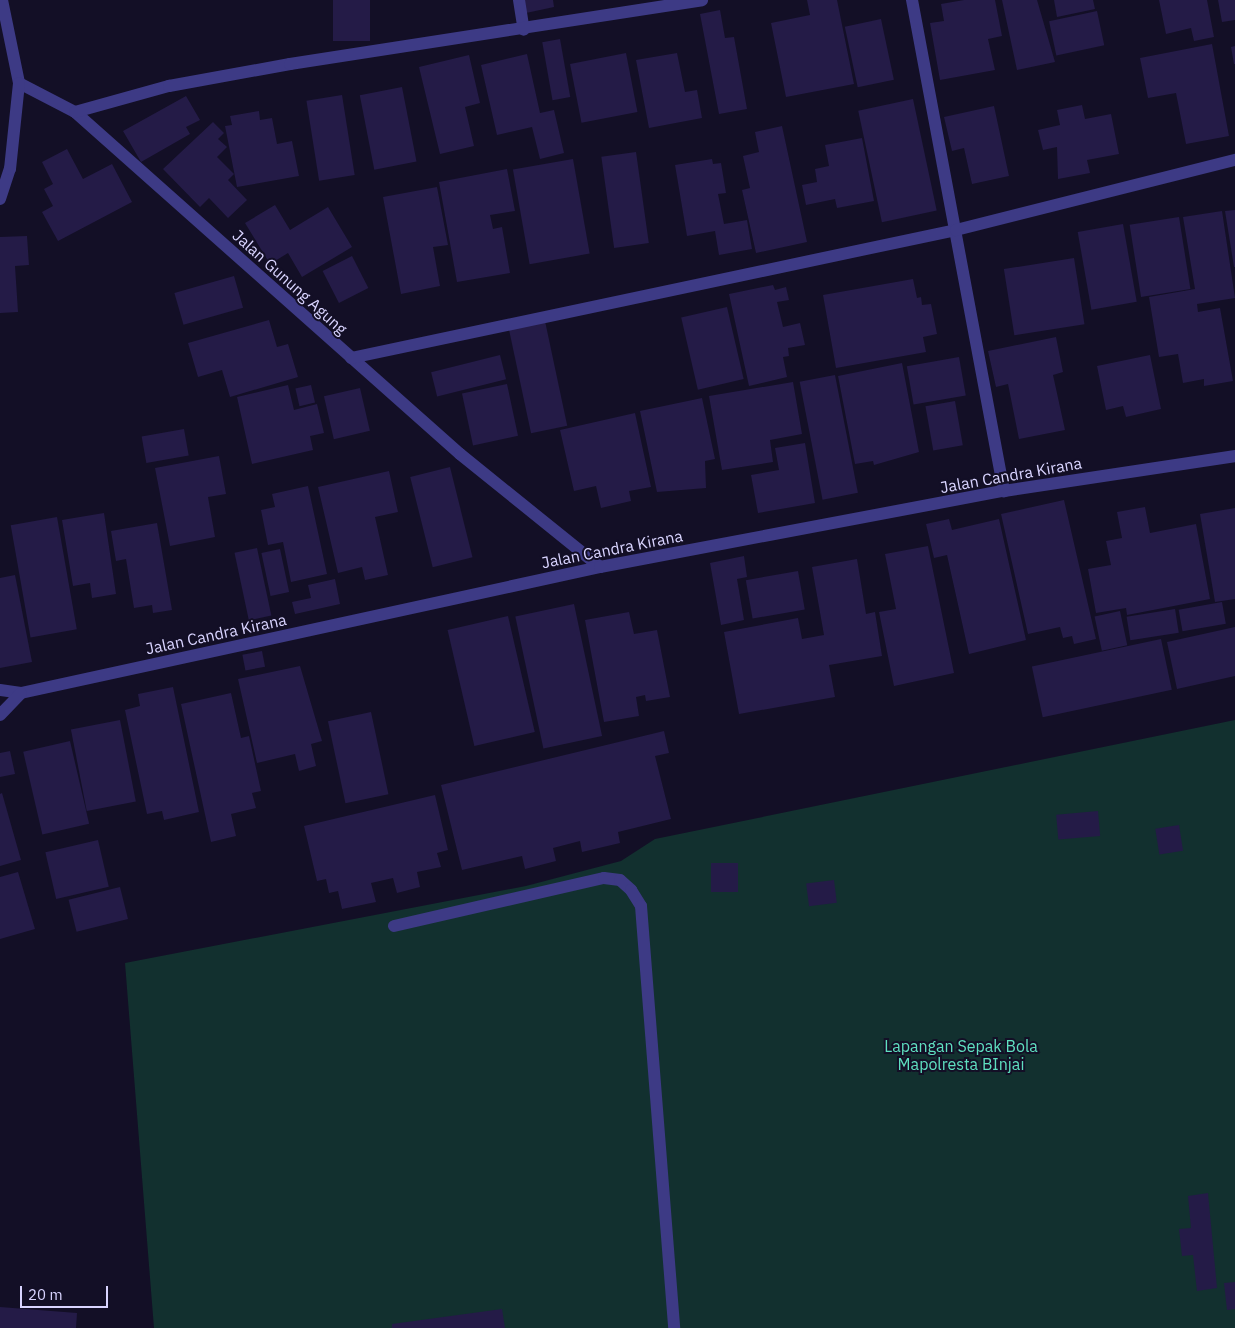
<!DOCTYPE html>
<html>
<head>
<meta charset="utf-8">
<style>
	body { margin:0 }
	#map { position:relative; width:1235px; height:1328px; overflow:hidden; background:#130f26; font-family:"IBM Plex Sans",sans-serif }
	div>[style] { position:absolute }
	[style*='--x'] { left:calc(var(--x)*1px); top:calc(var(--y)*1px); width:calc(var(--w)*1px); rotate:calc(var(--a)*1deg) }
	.green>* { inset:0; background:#12302f }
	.building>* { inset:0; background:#241b47; transform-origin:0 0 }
	.street>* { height:12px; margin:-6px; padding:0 6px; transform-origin:6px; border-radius:6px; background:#3d3a85 }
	span { translate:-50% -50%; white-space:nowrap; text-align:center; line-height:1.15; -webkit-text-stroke:4px #130f26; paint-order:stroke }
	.street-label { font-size:16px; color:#d9d4ff }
	.park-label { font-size:16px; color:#5fe0c0 }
	.scale { position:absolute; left:20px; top:1286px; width:88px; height:22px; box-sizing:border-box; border:2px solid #d9d4ff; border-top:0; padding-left:6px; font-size:15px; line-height:18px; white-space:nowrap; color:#d9d4ff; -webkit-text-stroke:4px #130f26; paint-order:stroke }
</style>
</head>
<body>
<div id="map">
	<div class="green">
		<div style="clip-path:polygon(1235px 720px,1235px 1328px,154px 1328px,125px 963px,526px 886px,621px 861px,655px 839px)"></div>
	</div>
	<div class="building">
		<div style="left:333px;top:0;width:37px;height:41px"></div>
		<div style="clip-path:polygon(523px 0,553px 0,554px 7px,526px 13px)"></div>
		<div style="clip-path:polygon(807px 0,837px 0,854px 84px,786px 97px,771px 23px,810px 15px)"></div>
		<div style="clip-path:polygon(964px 0,995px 0,1002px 36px,988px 39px,995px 70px,940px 80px,930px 23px,944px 21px,941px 4px)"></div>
		<div style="clip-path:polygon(1002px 0,1037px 0,1055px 62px,1017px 70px)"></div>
		<div style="clip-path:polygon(1054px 0,1093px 0,1095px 9px,1057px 17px)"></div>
		<div style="clip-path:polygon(1159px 0,1207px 0,1214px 37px,1194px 41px,1191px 28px,1166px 34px)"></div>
		<div style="clip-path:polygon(1218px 0,1235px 0,1235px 20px,1222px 22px)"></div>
		<div style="clip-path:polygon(720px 10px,725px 38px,734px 37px,747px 109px,719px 114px,700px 14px)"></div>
		<div style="left:1097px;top:11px;width:35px;height:49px;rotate:78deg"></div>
		<div style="left:881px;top:19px;width:62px;height:37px;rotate:78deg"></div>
		<div style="left:560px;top:39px;width:59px;height:18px;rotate:80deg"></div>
		<div style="clip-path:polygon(1212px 44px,1229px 136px,1186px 144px,1176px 93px,1148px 98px,1140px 58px)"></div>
		<div style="clip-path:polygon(1235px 46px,1235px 64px,1234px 64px,1231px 47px)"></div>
		<div style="left:626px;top:53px;width:60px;height:57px;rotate:79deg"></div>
		<div style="clip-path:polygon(677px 53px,685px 92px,697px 90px,702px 118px,649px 128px,636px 60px)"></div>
		<div style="clip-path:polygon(527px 54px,540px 113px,554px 110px,564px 153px,540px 159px,532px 127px,497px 135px,481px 65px)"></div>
		<div style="clip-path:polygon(469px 55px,480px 103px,465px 107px,474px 146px,440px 154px,419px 67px)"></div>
		<div style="left:402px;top:87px;width:76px;height:43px;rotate:79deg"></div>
		<div style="left:342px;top:95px;width:81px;height:36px;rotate:81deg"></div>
		<div style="clip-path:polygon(186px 96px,200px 120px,186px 127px,190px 134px,141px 162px,123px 131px)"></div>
		<div style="left:913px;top:99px;width:114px;height:56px;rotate:78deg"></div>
		<div style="clip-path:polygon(1082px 105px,1085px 119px,1111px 114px,1119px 154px,1087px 160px,1090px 173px,1058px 179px,1057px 147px,1043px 150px,1038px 130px,1060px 125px,1057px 110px)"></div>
		<div style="clip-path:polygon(994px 106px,1009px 176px,972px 184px,964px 148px,952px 151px,944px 117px)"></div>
		<div style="clip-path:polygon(259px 111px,260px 120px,272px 118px,277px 144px,292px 141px,299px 176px,237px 187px,225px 126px,232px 125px,230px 116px)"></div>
		<div style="clip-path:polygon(213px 122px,224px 133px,218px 139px,227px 147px,217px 157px,234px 174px,228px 180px,247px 200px,228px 218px,209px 198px,200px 207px,163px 169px)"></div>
		<div style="clip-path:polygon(782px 126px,807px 242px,756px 253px,742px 190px,750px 188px,743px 156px,759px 152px,755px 132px)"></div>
		<div style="clip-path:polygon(862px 138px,874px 201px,837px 208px,835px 199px,806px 205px,802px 185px,817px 182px,815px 169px,829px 166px,825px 145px)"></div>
		<div style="clip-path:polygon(67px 149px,83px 179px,112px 164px,132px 202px,58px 241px,42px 212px,53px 206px,44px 189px,53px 184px,42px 162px)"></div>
		<div style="left:636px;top:152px;width:92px;height:35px;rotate:82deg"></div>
		<div style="left:573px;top:159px;width:96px;height:61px;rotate:80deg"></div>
		<div style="clip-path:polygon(712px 159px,713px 164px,721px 163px,726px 193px,718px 194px,724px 224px,747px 220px,752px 249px,719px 255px,715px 231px,687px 236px,675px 165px)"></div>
		<div style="clip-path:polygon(507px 169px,515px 211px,490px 215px,493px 229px,502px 227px,510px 273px,457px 282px,439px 182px)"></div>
		<div style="clip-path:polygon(437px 187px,448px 245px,433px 247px,440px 286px,401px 294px,383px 197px)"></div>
		<div style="clip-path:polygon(275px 205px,290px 230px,328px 207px,352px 247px,302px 277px,288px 253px,270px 264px,245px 223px)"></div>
		<div style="clip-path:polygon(1235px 210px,1235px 267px,1234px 267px,1225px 211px)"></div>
		<div style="clip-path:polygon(1222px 211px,1235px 298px,1197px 304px,1198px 312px,1220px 308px,1233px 381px,1204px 386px,1204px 379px,1183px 383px,1178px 354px,1159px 357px,1149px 297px,1195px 289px,1183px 217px)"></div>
		<div style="left:1179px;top:217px;width:73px;height:50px;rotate:81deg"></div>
		<div style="left:1123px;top:224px;width:79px;height:46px;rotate:80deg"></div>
		<div style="clip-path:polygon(27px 236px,29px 265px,15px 266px,18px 312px,0 313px,0 237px)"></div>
		<div style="left:352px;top:256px;width:36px;height:33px;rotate:63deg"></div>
		<div style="left:1074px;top:258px;width:67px;height:71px;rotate:81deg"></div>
		<div style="left:234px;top:276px;width:33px;height:62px;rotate:74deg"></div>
		<div style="clip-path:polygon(913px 279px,917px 298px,921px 297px,922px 305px,931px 304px,937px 334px,923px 337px,926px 352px,836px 368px,823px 295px)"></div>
		<div style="clip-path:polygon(773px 285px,775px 290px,786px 287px,789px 300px,777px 302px,783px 327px,800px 323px,805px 345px,788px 348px,789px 356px,783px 357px,787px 377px,749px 386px,729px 294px)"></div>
		<div style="left:727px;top:307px;width:74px;height:47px;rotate:77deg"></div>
		<div style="clip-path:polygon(269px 320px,277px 347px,288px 344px,298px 377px,230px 397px,222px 370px,198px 377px,188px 343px)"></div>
		<div style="left:545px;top:321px;width:107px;height:37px;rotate:78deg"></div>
		<div style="clip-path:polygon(1056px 337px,1063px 372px,1053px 375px,1065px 430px,1019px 439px,1008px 384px,996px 387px,988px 351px)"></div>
		<div style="left:500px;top:355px;width:25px;height:71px;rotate:76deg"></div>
		<div style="clip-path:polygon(1150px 355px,1161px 409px,1126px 417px,1123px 406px,1106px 410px,1097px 366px)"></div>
		<div style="left:959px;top:357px;width:39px;height:53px;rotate:80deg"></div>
		<div style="clip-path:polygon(902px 363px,919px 452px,874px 465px,873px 461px,855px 464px,838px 376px)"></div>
		<div style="left:835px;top:375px;width:120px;height:36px;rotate:79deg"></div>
		<div style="clip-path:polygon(793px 382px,802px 434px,770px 440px,773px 462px,722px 470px,709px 396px)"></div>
		<div style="left:507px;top:384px;width:53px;height:46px;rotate:78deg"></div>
		<div style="clip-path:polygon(288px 385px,294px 410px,317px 404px,324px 433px,310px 436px,313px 450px,252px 464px,237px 397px)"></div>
		<div style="left:311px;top:385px;width:18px;height:16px;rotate:77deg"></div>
		<div style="left:360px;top:388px;width:44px;height:37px;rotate:77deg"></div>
		<div style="clip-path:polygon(702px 398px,715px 459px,705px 461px,706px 488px,657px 492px,640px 411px)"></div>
		<div style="left:955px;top:401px;width:45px;height:30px;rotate:80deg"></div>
		<div style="clip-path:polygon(635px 413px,651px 487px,629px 491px,631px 501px,601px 508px,596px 486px,574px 491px,560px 430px)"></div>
		<div style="left:184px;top:429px;width:27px;height:43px;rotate:80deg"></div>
		<div style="clip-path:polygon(805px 443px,815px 503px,758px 513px,751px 475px,779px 470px,775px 448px)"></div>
		<div style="clip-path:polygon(219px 456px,226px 494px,208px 497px,215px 537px,170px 546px,155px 468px)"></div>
		<div style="left:450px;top:467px;width:93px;height:41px;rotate:76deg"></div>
		<div style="clip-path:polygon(389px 471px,398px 512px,375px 517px,388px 575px,365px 580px,362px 567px,338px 573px,318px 487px)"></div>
		<div style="clip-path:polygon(308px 486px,327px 574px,291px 582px,283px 542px,268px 545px,261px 510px,275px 507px,272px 494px)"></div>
		<div style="clip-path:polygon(1064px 500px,1096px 639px,1074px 644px,1072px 636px,1063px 638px,1060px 627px,1028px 634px,1001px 514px)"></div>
		<div style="clip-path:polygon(1145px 507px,1150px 533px,1196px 524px,1210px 599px,1127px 615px,1126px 608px,1096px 613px,1088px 569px,1111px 565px,1106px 541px,1122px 538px,1117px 512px)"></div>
		<div style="clip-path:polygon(1235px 508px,1235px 599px,1215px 602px,1200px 514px)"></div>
		<div style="clip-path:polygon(104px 513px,116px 594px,92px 598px,90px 583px,73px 586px,62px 520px)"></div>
		<div style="left:57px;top:517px;width:114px;height:47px;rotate:80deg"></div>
		<div style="clip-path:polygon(949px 519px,952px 530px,999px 519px,1026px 640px,969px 654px,947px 555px,934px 558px,926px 524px)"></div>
		<div style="clip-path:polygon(157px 523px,172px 610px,153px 613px,152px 605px,134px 608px,126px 559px,116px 561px,111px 531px)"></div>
		<div style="clip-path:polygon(928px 546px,954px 673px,894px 686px,879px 612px,896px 609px,885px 554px)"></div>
		<div style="left:257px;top:548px;width:69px;height:23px;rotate:78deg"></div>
		<div style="left:280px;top:549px;width:44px;height:19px;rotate:78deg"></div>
		<div style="clip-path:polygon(744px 556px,747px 577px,737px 579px,744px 620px,721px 625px,710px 563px)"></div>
		<div style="clip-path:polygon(857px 559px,866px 614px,875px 612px,882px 656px,829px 665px,835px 697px,739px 714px,724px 632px,798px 618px,802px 639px,824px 635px,812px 567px)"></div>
		<div style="left:798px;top:571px;width:39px;height:53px;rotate:80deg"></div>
		<div style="clip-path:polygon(15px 575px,32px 662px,0 668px,0 578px)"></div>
		<div style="clip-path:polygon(335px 579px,340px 604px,295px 614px,292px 602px,311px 598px,308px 585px)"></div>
		<div style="left:1222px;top:602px;width:22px;height:44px;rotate:80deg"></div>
		<div style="left:574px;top:604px;width:135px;height:60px;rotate:78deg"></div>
		<div style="left:1175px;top:609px;width:24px;height:49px;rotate:81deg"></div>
		<div style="left:1120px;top:611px;width:35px;height:26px;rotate:78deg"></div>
		<div style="clip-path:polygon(629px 612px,634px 634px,657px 630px,670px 697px,646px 701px,645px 695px,636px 697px,639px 716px,604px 722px,585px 620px)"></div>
		<div style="left:508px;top:616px;width:119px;height:62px;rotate:77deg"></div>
		<div style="clip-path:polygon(1235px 627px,1235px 676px,1177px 689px,1167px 642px)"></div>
		<div style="left:1161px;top:639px;width:52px;height:132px;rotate:78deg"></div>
		<div style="left:262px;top:651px;width:16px;height:20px;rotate:79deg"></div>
		<div style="clip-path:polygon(300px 666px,322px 741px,311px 744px,316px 766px,299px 771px,295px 754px,257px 763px,238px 679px)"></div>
		<div style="clip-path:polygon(173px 687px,199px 812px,164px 820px,162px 811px,147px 814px,125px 710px,140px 706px,138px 694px)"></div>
		<div style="clip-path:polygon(231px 693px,241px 738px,249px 736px,261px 791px,252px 793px,256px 808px,231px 814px,236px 836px,211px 842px,181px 704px)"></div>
		<div style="left:371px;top:712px;width:84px;height:44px;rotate:78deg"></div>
		<div style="left:120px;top:720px;width:83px;height:50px;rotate:79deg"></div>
		<div style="clip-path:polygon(664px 731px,669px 753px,655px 756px,671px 819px,618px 832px,620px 843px,582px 852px,580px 841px,553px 848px,556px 861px,525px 869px,522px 856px,462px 870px,441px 785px)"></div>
		<div style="left:70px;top:741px;width:85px;height:48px;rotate:77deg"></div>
		<div style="clip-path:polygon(10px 751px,15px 774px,0 777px,0 753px)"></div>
		<div style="clip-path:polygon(2px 793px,21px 860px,0 866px,0 794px)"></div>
		<div style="clip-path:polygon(435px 795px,448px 850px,437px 853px,441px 867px,417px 872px,420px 887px,397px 893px,393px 878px,371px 883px,376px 902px,342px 909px,338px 891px,329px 893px,326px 879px,317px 881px,304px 826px)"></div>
		<div style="left:1098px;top:811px;width:25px;height:42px;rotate:85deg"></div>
		<div style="left:1179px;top:825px;width:26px;height:24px;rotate:81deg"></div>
		<div style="left:98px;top:840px;width:48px;height:54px;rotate:77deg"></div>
		<div style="left:738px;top:863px;width:29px;height:27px;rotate:90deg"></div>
		<div style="clip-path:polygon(18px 872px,35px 929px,0 939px,0 877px)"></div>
		<div style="left:834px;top:880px;width:23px;height:28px;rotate:83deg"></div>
		<div style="left:120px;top:887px;width:33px;height:53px;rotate:76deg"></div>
		<div style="clip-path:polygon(1208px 1193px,1217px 1288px,1197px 1291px,1193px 1255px,1182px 1256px,1179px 1229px,1191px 1228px,1188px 1196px)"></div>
		<div style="clip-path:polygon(1235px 1282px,1235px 1309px,1227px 1310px,1224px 1283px)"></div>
		<div style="clip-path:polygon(0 1307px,77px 1313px,76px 1328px,0 1328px)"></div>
		<div style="clip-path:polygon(502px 1309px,505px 1328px,392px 1328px,392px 1324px)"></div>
	</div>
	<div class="street">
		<div style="--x:2;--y:0;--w:85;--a:78.4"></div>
		<div style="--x:19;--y:83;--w:63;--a:27.4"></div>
		<div style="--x:75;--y:112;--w:515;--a:41.62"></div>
		<div style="--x:460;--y:454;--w:180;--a:38.9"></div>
		<div style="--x:519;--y:0;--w:30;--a:81"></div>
		<div style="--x:912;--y:0;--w:500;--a:79.4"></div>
		<div style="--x:75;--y:112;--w:98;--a:-15.5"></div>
		<div style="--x:169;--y:86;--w:123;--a:-10.3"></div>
		<div style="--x:290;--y:64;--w:417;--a:-8.8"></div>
		<div style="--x:0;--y:199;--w:32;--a:-72"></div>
		<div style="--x:10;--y:169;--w:86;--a:-84"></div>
		<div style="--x:351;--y:358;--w:618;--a:-11.95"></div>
		<div style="--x:956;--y:230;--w:288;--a:-14.1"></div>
		<div style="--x:0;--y:690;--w:21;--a:8"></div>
		<div style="--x:21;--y:693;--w:593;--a:-12.28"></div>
		<div style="--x:600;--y:567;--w:411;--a:-10.7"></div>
		<div style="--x:1004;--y:491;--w:234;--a:-8.6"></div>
		<div style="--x:0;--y:715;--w:30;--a:-46"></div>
		<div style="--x:394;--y:926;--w:215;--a:-12.9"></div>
		<div style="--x:604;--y:878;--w:16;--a:7"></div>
		<div style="--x:620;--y:880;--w:15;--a:42"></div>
		<div style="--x:631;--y:890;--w:19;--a:58"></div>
		<div style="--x:641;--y:906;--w:423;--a:85.5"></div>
	</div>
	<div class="street-label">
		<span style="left:290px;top:282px;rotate:42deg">Jalan Gunung Agung</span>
		<span style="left:1011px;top:475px;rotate:-10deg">Jalan Candra Kirana</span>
		<span style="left:612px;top:549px;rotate:-11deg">Jalan Candra Kirana</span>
		<span style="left:216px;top:634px;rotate:-12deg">Jalan Candra Kirana</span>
	</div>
	<div class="park-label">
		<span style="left:961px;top:1055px">Lapangan Sepak Bola<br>Mapolresta BInjai</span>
	</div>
	<div class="scale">20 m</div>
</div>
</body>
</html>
